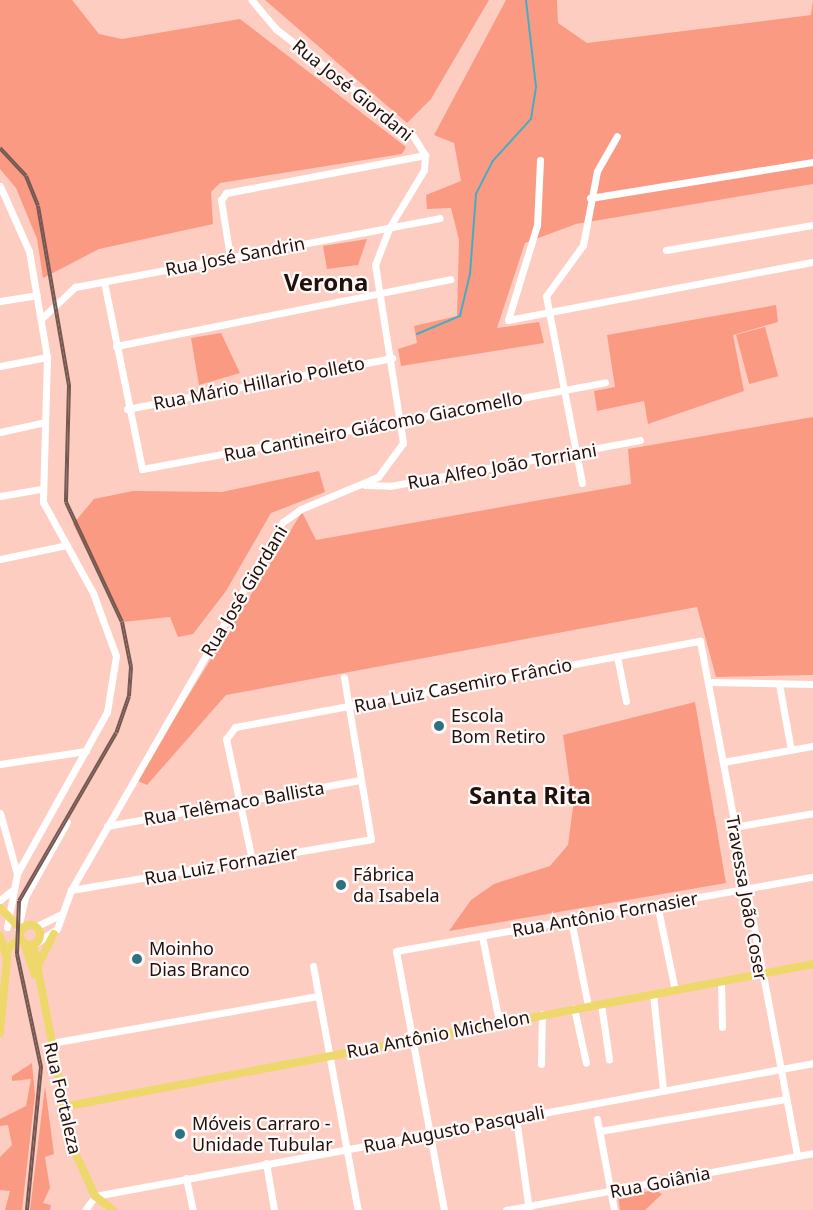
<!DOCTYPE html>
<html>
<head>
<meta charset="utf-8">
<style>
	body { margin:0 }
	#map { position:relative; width:813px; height:1210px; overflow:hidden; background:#fecdc1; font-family:"Noto Sans",sans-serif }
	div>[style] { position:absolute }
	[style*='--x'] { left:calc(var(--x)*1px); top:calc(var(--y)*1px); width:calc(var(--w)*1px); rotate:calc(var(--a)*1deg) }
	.green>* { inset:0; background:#fb9a83; transform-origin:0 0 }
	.stream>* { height:1.5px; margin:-0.75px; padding:0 0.75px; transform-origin:0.75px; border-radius:0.75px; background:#45adc3 }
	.minor>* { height:7px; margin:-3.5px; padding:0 3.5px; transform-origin:3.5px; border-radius:3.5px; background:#fff }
	.major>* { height:8px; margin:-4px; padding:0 4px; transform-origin:4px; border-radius:4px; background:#eed76b }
	.major>.ring { margin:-4px; padding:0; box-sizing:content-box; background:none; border:8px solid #eed76b; border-radius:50% }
	.rail>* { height:4px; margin-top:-2px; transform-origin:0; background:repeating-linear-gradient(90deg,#fffaf9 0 4.5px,#745851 0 9px); box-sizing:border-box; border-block:2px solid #745851 }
	.dots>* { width:16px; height:16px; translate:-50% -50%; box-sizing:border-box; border:3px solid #fffaf9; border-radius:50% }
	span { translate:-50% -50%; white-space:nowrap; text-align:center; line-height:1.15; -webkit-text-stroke:4.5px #fffaf9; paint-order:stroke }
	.street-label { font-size:18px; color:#21110d }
	.poi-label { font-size:18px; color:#21110d }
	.left { translate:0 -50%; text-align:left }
	.district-label { font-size:24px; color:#21110d; font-weight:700 }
</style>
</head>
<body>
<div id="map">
	<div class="green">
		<div style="clip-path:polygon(0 0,72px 0,99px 34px,122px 39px,240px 19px,406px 147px,402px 154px,220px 183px,211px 192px,213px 224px,99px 249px,43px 278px,37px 239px,16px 188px,0 169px)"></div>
		<div style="clip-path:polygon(265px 0,489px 0,431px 99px,407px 123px)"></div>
		<div style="clip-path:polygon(506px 0,557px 0,558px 23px,587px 43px,811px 15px,813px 0,813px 184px,576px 224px,525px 243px,497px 328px,539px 322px,544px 343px,401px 366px,398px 349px,417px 343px,414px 326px,457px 316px,459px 240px,451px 208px,427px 209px,426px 195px,461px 181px,454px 143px,434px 135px)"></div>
		<div style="clip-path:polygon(367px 239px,358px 265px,327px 269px,323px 246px)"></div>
		<div style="clip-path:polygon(776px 305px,778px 322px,733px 335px,744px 391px,648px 424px,644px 401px,597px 411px,594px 391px,615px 387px,607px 335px)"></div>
		<div style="left:765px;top:327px;width:51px;height:30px;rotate:75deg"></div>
		<div style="clip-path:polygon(221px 333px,240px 373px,199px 385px,191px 338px)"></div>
		<div style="clip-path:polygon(813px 417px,813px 675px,716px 677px,697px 607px,226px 695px,147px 785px,136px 780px,302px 512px,316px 540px,631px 484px,628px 449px)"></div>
		<div style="clip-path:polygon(319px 471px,325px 492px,271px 513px,226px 591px,193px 634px,178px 637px,170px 617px,122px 622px,73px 524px,94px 499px,133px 491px,222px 492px)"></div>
		<div style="clip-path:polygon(695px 702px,726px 883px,449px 931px,471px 900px,494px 884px,550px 866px,568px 845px,573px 807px,563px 735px)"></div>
		<div style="clip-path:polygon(32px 1063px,35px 1095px,22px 1210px,5px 1210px,10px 1191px,0 1190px,0 1157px,12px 1145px,8px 1125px,0 1126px,0 1119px,26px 1106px,31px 1079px,12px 1081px,12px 1076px)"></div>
		<div style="clip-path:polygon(45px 1086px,54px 1154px,45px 1157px,50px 1188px,43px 1203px,51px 1205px,50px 1210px,30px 1210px)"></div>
		<div style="clip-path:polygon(655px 1190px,662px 1194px,645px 1210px,620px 1210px,618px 1197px)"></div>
	</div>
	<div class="stream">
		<div style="--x:417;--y:334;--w:47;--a:-22.7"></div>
		<div style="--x:460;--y:316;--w:43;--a:-76.6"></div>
		<div style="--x:470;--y:274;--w:80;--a:-85.7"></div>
		<div style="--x:476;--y:194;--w:36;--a:-63"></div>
		<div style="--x:492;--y:162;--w:58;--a:-47.8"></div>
		<div style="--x:531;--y:119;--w:32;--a:-81"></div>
		<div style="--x:536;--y:87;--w:88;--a:-96.6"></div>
	</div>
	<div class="minor">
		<div style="--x:540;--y:160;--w:65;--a:92.6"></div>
		<div style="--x:537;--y:225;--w:99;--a:107"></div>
		<div style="--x:508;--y:320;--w:310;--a:-10.8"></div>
		<div style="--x:0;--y:186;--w:71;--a:66"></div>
		<div style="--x:29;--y:251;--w:108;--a:80.4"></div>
		<div style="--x:47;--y:357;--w:145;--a:91.6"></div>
		<div style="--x:43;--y:502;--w:104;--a:61.2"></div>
		<div style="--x:93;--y:593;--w:67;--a:69.9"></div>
		<div style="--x:116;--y:656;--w:57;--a:99.1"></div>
		<div style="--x:107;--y:712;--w:185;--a:119.1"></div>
		<div style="--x:17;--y:874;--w:54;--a:100.7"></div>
		<div style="--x:590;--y:198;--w:226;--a:-9.2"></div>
		<div style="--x:666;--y:250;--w:149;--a:-9.7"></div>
		<div style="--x:230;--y:257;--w:58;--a:-99"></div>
		<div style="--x:221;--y:200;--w:9;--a:-54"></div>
		<div style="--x:226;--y:193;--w:203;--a:-10.8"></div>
		<div style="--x:104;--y:282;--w:191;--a:78.5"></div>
		<div style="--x:142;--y:469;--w:471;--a:-10.6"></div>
		<div style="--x:0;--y:301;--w:37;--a:-9"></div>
		<div style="--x:41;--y:319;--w:47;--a:-43.3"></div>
		<div style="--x:75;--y:287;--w:371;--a:-10.7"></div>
		<div style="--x:116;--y:346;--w:341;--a:-11.3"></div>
		<div style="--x:0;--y:366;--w:48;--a:-10.8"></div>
		<div style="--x:127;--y:409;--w:270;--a:-10.9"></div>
		<div style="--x:0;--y:432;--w:46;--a:-12.5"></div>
		<div style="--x:582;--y:483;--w:190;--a:-100.9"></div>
		<div style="--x:546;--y:296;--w:63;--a:-54"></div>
		<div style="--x:583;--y:245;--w:75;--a:-79.3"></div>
		<div style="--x:597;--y:171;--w:40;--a:-60.3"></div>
		<div style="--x:365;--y:485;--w:25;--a:2"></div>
		<div style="--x:390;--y:486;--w:254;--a:-10.4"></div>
		<div style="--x:0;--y:496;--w:42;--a:-9.7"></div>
		<div style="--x:0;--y:559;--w:68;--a:-11.8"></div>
		<div style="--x:617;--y:656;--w:46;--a:78.7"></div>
		<div style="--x:709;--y:682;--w:104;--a:1.1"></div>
		<div style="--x:779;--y:684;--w:67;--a:79.7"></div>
		<div style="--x:723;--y:762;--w:91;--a:-10.1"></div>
		<div style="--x:0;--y:764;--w:87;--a:-8.6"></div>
		<div style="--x:0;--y:813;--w:63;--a:74.4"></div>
		<div style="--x:107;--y:826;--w:257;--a:-10.3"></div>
		<div style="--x:734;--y:827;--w:80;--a:-10"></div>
		<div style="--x:252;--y:860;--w:124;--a:-102.1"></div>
		<div style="--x:226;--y:739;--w:15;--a:-53"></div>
		<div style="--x:235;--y:727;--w:473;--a:-10.5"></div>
		<div style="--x:700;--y:641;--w:523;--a:79.31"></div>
		<div style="--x:71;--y:890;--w:304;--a:-9.6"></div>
		<div style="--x:371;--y:839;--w:164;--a:-99.5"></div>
		<div style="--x:0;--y:900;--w:14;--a:-39"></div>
		<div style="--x:657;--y:904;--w:88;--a:78.2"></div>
		<div style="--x:571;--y:920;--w:88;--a:78.8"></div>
		<div style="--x:35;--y:927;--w:28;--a:-26"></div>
		<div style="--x:18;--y:928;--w:32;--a:-77"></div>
		<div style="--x:25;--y:897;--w:86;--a:-60.8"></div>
		<div style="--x:482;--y:936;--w:88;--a:78.8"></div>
		<div style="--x:36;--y:943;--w:25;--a:-34"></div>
		<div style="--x:57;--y:929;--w:41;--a:-70.3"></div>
		<div style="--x:71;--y:890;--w:425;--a:-60.1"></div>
		<div style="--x:283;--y:522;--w:22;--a:-36"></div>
		<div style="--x:301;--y:509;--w:83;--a:-22.6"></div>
		<div style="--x:378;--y:477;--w:42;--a:-53.7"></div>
		<div style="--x:403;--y:443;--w:180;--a:-98.9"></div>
		<div style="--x:375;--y:265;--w:40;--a:-69"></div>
		<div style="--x:389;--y:228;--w:68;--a:-58.9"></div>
		<div style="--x:424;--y:170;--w:15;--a:-86"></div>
		<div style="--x:425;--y:155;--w:22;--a:-122"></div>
		<div style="--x:413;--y:136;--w:174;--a:-142"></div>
		<div style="--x:276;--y:29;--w:38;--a:-130"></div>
		<div style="--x:313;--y:966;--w:248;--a:79.6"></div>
		<div style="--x:721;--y:982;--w:45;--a:88.7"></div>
		<div style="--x:653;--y:994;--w:96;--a:84"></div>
		<div style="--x:601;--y:1004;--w:56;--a:81.7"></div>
		<div style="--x:574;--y:1008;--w:56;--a:77.7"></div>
		<div style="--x:51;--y:1043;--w:271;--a:-10"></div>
		<div style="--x:541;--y:1064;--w:50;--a:-88.9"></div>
		<div style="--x:516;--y:1118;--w:93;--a:82"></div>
		<div style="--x:597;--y:1119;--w:93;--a:79.4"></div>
		<div style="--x:600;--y:1131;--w:189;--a:-9.8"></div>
		<div style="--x:266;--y:1163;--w:48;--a:80.3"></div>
		<div style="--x:186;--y:1178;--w:33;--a:78"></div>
		<div style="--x:85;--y:1210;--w:17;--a:-54"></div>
		<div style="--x:95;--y:1196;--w:730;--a:-10.49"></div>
		<div style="--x:444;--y:1210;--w:263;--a:-100.5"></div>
		<div style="--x:396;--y:951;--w:424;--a:-10.1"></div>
		<div style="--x:506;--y:1210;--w:312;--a:-10.5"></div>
	</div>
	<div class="major">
		<div style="--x:0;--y:908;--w:31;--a:45"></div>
		<div class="ring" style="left:20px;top:925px;width:12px;height:12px"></div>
		<div style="--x:0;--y:936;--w:21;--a:73"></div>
		<div style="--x:24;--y:943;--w:34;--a:71"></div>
		<div style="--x:33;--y:944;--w:206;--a:79.1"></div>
		<div style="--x:72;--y:1146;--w:55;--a:65.3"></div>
		<div style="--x:95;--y:1196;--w:23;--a:38"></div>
		<div style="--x:37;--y:967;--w:37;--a:-63"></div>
		<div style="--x:0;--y:1033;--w:85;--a:-84.6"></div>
		<div style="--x:8;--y:948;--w:16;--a:-38"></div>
		<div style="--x:63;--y:1107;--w:764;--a:-10.79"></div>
	</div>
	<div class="rail">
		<div style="--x:0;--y:148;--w:38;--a:47"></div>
		<div style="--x:26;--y:176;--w:32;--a:68"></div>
		<div style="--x:38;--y:206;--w:182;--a:80.2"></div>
		<div style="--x:69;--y:385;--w:117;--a:91.5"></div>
		<div style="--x:66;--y:502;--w:132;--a:65"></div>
		<div style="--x:122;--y:622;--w:46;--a:78.7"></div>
		<div style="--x:131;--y:667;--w:29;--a:94"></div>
		<div style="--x:129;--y:696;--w:39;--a:109"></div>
		<div style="--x:116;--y:733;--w:194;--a:120"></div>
		<div style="--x:19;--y:901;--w:53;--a:92.2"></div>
		<div style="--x:17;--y:954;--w:116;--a:78"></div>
		<div style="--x:41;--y:1067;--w:144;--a:95.6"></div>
	</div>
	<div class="dots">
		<div style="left:439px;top:726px;background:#2d7281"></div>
		<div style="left:341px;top:885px;background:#2d7281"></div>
		<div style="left:137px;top:959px;background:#2d7281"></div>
		<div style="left:180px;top:1134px;background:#2d7281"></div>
	</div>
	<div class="street-label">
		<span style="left:353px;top:90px;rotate:39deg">Rua José Giordani</span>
		<span style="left:235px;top:256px;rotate:-11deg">Rua José Sandrin</span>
		<span style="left:259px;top:383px;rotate:-11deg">Rua Mário Hillario Polleto</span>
		<span style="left:373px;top:426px;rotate:-11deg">Rua Cantineiro Giácomo Giacomello</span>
		<span style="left:502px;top:466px;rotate:-10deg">Rua Alfeo João Torriani</span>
		<span style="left:244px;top:591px;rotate:-59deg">Rua José Giordani</span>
		<span style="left:463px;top:685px;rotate:-11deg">Rua Luiz Casemiro Frâncio</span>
		<span style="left:234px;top:803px;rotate:-10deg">Rua Telêmaco Ballista</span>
		<span style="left:221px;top:865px;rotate:-10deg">Rua Luiz Fornazier</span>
		<span style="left:747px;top:898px;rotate:80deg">Travessa João Coser</span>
		<span style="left:605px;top:914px;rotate:-10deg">Rua Antônio Fornasier</span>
		<span style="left:438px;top:1034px;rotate:-11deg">Rua Antônio Michelon</span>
		<span style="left:63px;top:1098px;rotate:77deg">Rua Fortaleza</span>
		<span style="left:454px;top:1129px;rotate:-11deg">Rua Augusto Pasquali</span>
		<span style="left:660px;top:1182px;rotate:-11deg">Rua Goiânia</span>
	</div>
	<div class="poi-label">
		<span class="left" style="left:451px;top:726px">Escola<br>Bom Retiro</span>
		<span class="left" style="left:353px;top:885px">Fábrica<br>da Isabela</span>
		<span class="left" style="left:149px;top:959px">Moinho<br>Dias Branco</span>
		<span class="left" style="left:192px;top:1134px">Móveis Carraro -<br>Unidade Tubular</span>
	</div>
	<div class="district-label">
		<span style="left:326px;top:282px">Verona</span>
		<span style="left:530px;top:795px">Santa Rita</span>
	</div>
</div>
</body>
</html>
